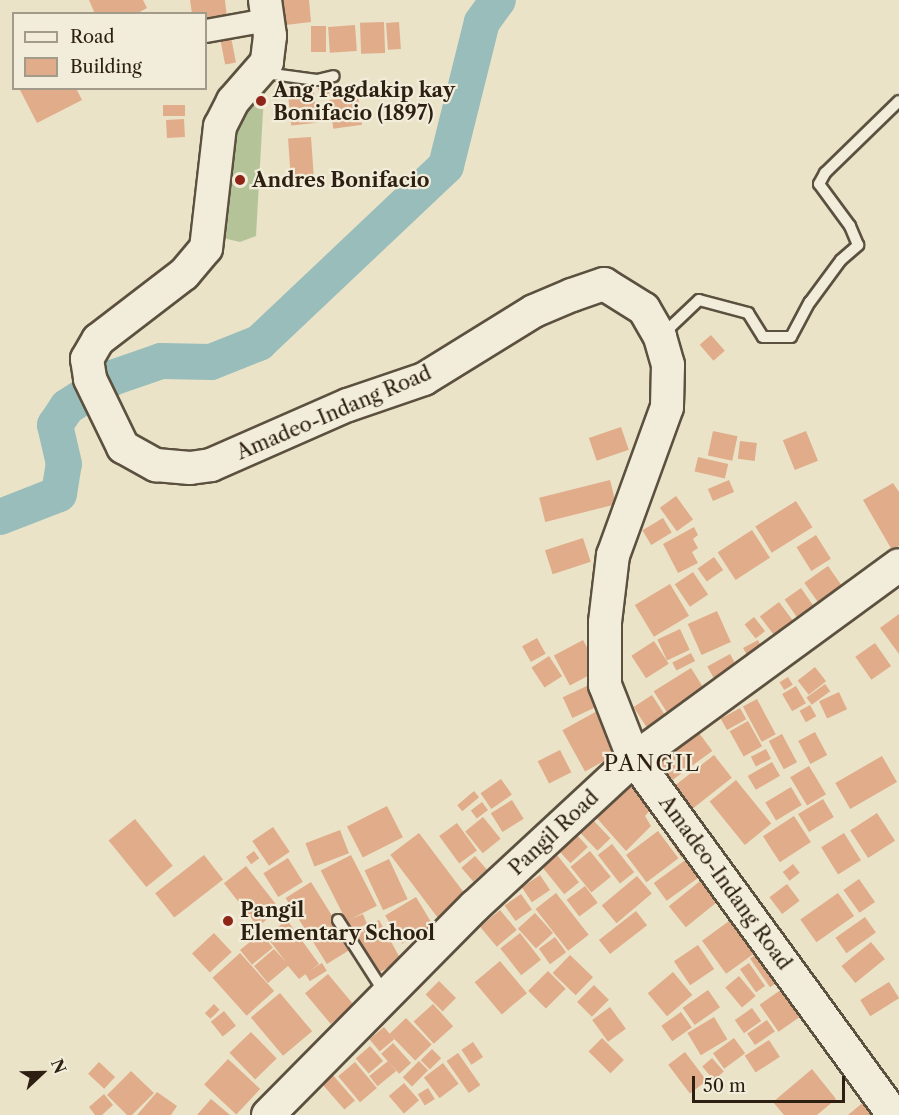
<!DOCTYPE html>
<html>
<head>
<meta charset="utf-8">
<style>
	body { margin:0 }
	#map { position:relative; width:899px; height:1115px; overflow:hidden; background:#ebe3c8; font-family:"Libre Caslon Text",serif }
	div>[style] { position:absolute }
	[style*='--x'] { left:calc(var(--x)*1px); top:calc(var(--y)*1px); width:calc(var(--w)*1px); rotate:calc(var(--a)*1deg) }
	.green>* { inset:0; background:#b5c498 }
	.river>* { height:36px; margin:-18px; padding:0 18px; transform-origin:18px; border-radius:18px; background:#99bdba }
	.building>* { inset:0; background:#e0ac8a; transform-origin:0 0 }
	.roads { filter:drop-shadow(2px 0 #5c503f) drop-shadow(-2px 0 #5c503f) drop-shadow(0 2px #5c503f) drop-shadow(0 -2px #5c503f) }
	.lane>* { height:10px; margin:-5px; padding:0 5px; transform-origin:5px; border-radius:5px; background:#f2eddb }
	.street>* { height:22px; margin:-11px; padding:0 11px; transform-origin:11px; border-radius:11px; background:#f2eddb }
	.secondary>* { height:32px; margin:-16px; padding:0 16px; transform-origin:16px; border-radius:16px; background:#f2eddb }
	.dots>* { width:16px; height:16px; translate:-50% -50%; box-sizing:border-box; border:3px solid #f2eddb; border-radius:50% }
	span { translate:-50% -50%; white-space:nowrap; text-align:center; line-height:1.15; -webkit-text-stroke:4.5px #f2eddb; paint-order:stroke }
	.poi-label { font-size:20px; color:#2d1f11; font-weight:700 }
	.left { translate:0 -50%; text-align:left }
	.street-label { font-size:20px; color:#2d1f11 }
	.quarter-label { font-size:22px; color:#2d1f11; letter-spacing:1.5px }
	.legend { position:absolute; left:12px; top:12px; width:195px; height:78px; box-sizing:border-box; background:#f2eddb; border:2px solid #a39b8a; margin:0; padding:8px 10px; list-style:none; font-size:18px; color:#2d1f11 }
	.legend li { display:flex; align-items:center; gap:12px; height:30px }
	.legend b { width:30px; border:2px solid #a39b8a }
	.north { position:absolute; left:12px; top:1043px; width:60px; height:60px; -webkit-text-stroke:4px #f2eddb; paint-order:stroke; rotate:68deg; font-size:16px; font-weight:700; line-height:24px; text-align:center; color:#2d1f11 }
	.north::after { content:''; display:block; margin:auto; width:21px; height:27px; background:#2d1f11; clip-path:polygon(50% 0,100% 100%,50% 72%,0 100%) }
	.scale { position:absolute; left:692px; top:1076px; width:153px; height:27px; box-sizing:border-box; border:3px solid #2d1f11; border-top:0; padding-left:8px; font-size:18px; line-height:21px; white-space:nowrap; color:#2d1f11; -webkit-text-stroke:4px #f2eddb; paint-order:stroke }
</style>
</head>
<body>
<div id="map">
	<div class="green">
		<div style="clip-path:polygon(264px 94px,256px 236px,240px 242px,227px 239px,219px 229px,229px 144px,242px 110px)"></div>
	</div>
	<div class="river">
		<div style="--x:0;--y:517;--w:63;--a:-21.3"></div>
		<div style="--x:59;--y:494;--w:30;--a:-81"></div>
		<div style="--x:64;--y:464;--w:40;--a:-103"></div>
		<div style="--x:55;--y:425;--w:22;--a:-56"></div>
		<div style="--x:67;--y:407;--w:54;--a:-32.8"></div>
		<div style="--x:112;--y:378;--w:52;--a:-19.1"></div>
		<div style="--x:161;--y:361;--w:50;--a:1.1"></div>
		<div style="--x:211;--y:362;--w:52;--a:-21.6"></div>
		<div style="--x:259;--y:343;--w:257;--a:-43.4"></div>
		<div style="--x:446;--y:166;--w:148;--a:-76"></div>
		<div style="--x:482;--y:22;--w:27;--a:-54"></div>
	</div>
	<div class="building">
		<div style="clip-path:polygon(89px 0,143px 0,147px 8px,136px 14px,95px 14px)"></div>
		<div style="clip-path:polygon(190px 0,225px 0,227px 18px,206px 21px,206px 14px,192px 14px)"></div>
		<div style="clip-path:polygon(275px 0,309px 0,311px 22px,277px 26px)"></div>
		<div style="left:384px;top:22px;width:31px;height:24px;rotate:88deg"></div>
		<div style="left:399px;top:22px;width:27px;height:13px;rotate:86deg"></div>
		<div style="left:355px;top:25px;width:26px;height:27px;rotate:86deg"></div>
		<div style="left:311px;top:26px;width:15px;height:26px"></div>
		<div style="left:231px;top:37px;width:26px;height:11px;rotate:79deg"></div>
		<div style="left:313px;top:84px;width:39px;height:26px;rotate:84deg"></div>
		<div style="left:328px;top:86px;width:10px;height:10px;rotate:79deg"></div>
		<div style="clip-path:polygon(19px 88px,76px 88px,82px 100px,37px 123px)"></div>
		<div style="left:358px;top:96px;width:29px;height:29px;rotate:82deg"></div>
		<div style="left:185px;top:105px;width:11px;height:22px;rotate:90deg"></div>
		<div style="left:184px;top:119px;width:18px;height:18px;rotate:87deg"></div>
		<div style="left:311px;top:137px;width:39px;height:23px;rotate:86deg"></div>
		<div style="left:711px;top:335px;width:21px;height:15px;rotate:49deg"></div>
		<div style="left:621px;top:427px;width:24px;height:34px;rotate:71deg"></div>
		<div style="left:713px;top:431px;width:25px;height:25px;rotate:12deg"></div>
		<div style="left:806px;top:431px;width:32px;height:25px;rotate:68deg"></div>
		<div style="left:740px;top:441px;width:17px;height:18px;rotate:7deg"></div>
		<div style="left:698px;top:457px;width:31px;height:15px;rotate:13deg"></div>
		<div style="left:610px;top:480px;width:25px;height:73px;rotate:76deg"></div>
		<div style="left:729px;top:480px;width:13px;height:23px;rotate:67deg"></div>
		<div style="clip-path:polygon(893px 483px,899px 492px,899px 546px,892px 550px,863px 500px)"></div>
		<div style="left:676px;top:496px;width:29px;height:20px;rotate:54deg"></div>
		<div style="left:796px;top:501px;width:31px;height:48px;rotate:58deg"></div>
		<div style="left:663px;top:518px;width:17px;height:24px;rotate:59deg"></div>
		<div style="clip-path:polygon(694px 527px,698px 535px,693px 539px,698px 548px,692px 552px,698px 563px,678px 573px,663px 544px)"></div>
		<div style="left:752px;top:530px;width:33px;height:41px;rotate:57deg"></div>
		<div style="left:816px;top:535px;width:28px;height:23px;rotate:58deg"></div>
		<div style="left:583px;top:538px;width:25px;height:40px;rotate:72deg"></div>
		<div style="left:714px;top:557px;width:16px;height:20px;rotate:55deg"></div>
		<div style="left:828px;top:566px;width:28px;height:29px;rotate:55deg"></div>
		<div style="left:693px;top:572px;width:27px;height:22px;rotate:56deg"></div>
		<div style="left:670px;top:584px;width:37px;height:41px;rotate:59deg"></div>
		<div style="left:801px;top:588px;width:24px;height:20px;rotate:55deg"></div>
		<div style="left:779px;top:602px;width:34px;height:24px;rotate:53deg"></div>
		<div style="left:717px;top:611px;width:34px;height:32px;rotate:66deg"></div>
		<div style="clip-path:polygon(899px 614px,899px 654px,880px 628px)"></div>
		<div style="left:754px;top:617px;width:18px;height:12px;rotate:52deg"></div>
		<div style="left:680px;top:629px;width:23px;height:25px;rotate:65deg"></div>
		<div style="left:537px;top:638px;width:18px;height:17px;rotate:61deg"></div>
		<div style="left:583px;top:640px;width:34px;height:33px;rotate:62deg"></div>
		<div style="clip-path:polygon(758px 640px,765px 655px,752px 663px,743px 648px)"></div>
		<div style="left:654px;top:641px;width:27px;height:27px;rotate:57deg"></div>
		<div style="left:875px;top:643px;width:28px;height:24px;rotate:55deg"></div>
		<div style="left:691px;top:653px;width:9px;height:21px;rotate:63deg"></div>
		<div style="left:730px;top:654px;width:18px;height:26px;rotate:61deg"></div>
		<div style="left:549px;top:656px;width:24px;height:21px;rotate:57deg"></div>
		<div style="left:815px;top:667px;width:18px;height:22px;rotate:52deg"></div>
		<div style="left:691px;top:668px;width:31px;height:44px;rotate:58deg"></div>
		<div style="left:788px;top:677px;width:9px;height:10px;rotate:58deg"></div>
		<div style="left:825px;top:684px;width:9px;height:23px;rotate:54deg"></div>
		<div style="left:589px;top:685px;width:23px;height:29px;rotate:65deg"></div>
		<div style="left:796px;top:686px;width:20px;height:16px;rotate:60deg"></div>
		<div style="left:839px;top:692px;width:19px;height:22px;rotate:65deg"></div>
		<div style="left:652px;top:695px;width:30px;height:22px;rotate:57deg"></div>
		<div style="left:757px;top:699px;width:40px;height:16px;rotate:62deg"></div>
		<div style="left:810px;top:705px;width:13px;height:12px;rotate:61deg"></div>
		<div style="left:740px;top:708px;width:13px;height:22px;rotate:61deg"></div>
		<div style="left:599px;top:710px;width:47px;height:42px;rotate:61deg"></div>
		<div style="left:748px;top:721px;width:29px;height:21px;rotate:61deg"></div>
		<div style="left:697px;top:730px;width:26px;height:53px;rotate:54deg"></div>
		<div style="left:815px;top:732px;width:26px;height:19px;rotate:62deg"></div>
		<div style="left:782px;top:734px;width:32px;height:15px;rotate:62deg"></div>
		<div style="left:766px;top:749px;width:11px;height:17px;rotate:63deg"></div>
		<div style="left:560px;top:750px;width:25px;height:25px;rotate:63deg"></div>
		<div style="left:714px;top:755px;width:29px;height:50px;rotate:52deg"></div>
		<div style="left:882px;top:756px;width:30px;height:54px;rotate:60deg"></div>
		<div style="left:772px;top:762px;width:16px;height:28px;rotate:60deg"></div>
		<div style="left:809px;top:766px;width:33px;height:22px;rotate:59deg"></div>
		<div style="clip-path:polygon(637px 777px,657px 802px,645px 816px,651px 826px,626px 851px,595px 816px)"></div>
		<div style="left:501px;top:779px;width:19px;height:25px;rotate:55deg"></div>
		<div style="left:736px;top:780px;width:56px;height:34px;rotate:51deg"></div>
		<div style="left:791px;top:787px;width:21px;height:30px;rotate:59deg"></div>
		<div style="left:474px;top:791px;width:8px;height:22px;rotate:50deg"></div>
		<div style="left:823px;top:799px;width:21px;height:29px;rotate:59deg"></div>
		<div style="left:512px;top:800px;width:22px;height:25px;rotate:58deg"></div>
		<div style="left:482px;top:802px;width:10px;height:14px;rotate:53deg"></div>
		<div style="left:387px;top:806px;width:35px;height:45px;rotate:63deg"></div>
		<div style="left:877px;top:813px;width:33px;height:32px;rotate:57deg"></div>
		<div style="left:794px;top:816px;width:31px;height:37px;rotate:57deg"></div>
		<div style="left:483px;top:817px;width:28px;height:23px;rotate:51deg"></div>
		<div style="left:591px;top:818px;width:28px;height:18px;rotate:46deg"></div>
		<div style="left:135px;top:819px;width:60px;height:34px;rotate:51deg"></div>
		<div style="left:457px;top:823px;width:34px;height:22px;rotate:54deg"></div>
		<div style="left:273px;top:827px;width:30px;height:25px;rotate:56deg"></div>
		<div style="left:340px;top:830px;width:25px;height:37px;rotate:69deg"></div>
		<div style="left:658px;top:831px;width:34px;height:40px;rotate:53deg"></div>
		<div style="left:681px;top:832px;width:22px;height:14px;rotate:56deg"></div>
		<div style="left:419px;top:833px;width:79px;height:36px;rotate:53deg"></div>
		<div style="left:575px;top:833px;width:19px;height:24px;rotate:47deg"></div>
		<div style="left:844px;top:833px;width:32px;height:27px;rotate:58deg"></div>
		<div style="left:612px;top:844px;width:36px;height:18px;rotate:52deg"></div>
		<div style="left:254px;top:851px;width:9px;height:10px;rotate:54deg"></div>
		<div style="left:590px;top:851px;width:33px;height:25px;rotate:51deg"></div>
		<div style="left:695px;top:853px;width:22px;height:51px;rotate:54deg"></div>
		<div style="left:204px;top:855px;width:31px;height:62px;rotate:52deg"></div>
		<div style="left:351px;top:855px;width:57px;height:34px;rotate:63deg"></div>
		<div style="left:557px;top:855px;width:35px;height:19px;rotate:51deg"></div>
		<div style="left:475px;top:856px;width:18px;height:18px;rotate:49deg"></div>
		<div style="left:288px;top:858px;width:28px;height:29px;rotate:58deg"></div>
		<div style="left:389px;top:859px;width:44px;height:27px;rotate:65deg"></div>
		<div style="left:793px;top:864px;width:11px;height:13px;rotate:52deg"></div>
		<div style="left:246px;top:866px;width:55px;height:28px;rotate:52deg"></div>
		<div style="left:710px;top:873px;width:27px;height:53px;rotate:51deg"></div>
		<div style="left:540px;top:875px;width:18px;height:22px;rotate:56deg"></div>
		<div style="left:637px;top:876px;width:23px;height:46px;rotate:50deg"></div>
		<div style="left:859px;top:879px;width:28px;height:19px;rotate:55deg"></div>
		<div style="left:311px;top:882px;width:78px;height:30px;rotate:58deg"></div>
		<div style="left:787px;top:884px;width:21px;height:22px;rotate:53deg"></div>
		<div style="left:585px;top:886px;width:21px;height:23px;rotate:53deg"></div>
		<div style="left:556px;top:893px;width:53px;height:26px;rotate:52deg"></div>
		<div style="left:838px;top:893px;width:28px;height:46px;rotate:55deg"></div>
		<div style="left:521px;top:894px;width:19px;height:20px;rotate:55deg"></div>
		<div style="left:416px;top:897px;width:33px;height:36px;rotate:59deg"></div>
		<div style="left:500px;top:910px;width:26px;height:26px;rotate:50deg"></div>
		<div style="left:636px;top:911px;width:18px;height:47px;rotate:52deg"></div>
		<div style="left:535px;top:913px;width:27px;height:23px;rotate:48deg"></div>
		<div style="left:363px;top:914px;width:11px;height:18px;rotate:68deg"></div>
		<div style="left:736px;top:916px;width:41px;height:42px;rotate:54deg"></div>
		<div style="left:865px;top:917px;width:19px;height:36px;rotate:55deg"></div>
		<div style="clip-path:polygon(287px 920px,319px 964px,299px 979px,288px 966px,268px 983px,254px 966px,274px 949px,286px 962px,266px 936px)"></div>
		<div style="left:379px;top:920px;width:46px;height:30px;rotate:61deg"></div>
		<div style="left:214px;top:933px;width:26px;height:30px;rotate:47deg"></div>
		<div style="left:261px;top:933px;width:19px;height:27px;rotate:51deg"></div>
		<div style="left:520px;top:933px;width:34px;height:25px;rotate:52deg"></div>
		<div style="left:555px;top:937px;width:19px;height:20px;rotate:54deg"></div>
		<div style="left:871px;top:942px;width:22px;height:38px;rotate:51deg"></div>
		<div style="left:698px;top:945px;width:29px;height:29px;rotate:56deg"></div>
		<div style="left:768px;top:946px;width:35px;height:22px;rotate:55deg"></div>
		<div style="left:240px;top:953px;width:51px;height:37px;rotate:48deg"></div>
		<div style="left:570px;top:955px;width:32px;height:25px;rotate:44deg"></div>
		<div style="left:500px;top:961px;width:42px;height:33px;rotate:50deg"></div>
		<div style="left:322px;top:963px;width:9px;height:20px;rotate:58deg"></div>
		<div style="left:749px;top:963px;width:28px;height:11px;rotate:55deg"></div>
		<div style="left:548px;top:971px;width:25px;height:28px;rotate:45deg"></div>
		<div style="left:673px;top:972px;width:30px;height:33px;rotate:50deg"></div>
		<div style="left:328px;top:974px;width:40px;height:30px;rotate:50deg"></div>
		<div style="left:739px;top:976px;width:26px;height:18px;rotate:50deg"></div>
		<div style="left:439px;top:981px;width:24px;height:19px;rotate:45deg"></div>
		<div style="left:889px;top:982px;width:19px;height:34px;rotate:58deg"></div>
		<div style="left:594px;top:985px;width:21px;height:24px;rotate:45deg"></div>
		<div style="left:785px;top:987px;width:33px;height:31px;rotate:55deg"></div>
		<div style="left:708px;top:990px;width:21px;height:31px;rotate:55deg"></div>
		<div style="left:280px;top:993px;width:50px;height:38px;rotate:50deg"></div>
		<div style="left:214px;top:1004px;width:8px;height:13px;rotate:45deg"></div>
		<div style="left:433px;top:1004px;width:30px;height:26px;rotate:48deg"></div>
		<div style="left:610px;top:1007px;width:27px;height:22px;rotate:54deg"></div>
		<div style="left:752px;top:1008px;width:16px;height:21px;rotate:55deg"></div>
		<div style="left:224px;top:1011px;width:19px;height:17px;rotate:51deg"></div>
		<div style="left:681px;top:1012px;width:19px;height:24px;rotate:55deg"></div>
		<div style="left:714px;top:1017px;width:26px;height:31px;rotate:59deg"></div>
		<div style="left:406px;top:1018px;width:37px;height:23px;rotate:46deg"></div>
		<div style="left:767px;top:1020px;width:14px;height:24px;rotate:56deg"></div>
		<div style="left:384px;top:1027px;width:16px;height:19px;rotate:50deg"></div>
		<div style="left:251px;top:1032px;width:37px;height:30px;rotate:46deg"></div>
		<div style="left:602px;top:1038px;width:31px;height:19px;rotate:45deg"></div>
		<div style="left:734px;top:1038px;width:19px;height:26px;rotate:54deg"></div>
		<div style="left:769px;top:1040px;width:20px;height:29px;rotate:57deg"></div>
		<div style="left:473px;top:1042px;width:18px;height:14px;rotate:56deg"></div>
		<div style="left:393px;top:1043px;width:27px;height:16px;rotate:48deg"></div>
		<div style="left:370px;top:1046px;width:20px;height:19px;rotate:49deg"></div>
		<div style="left:432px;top:1049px;width:13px;height:16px;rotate:45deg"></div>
		<div style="left:685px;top:1052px;width:36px;height:21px;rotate:53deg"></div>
		<div style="left:458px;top:1053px;width:39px;height:14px;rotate:55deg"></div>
		<div style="left:712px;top:1058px;width:18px;height:13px;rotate:49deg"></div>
		<div style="left:228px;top:1059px;width:44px;height:35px;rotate:43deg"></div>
		<div style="left:388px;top:1061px;width:13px;height:24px;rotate:51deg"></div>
		<div style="left:419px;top:1061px;width:13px;height:23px;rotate:45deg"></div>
		<div style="left:99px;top:1062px;width:22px;height:16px;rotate:43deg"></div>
		<div style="left:355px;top:1062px;width:34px;height:22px;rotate:50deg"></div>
		<div style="left:443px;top:1063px;width:26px;height:24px;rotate:53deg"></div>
		<div style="clip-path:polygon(812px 1069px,836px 1099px,817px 1115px,784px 1115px,773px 1102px)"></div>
		<div style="clip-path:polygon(131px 1071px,154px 1093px,132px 1115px,127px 1115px,107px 1095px)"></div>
		<div style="left:332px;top:1074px;width:35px;height:14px;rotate:49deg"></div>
		<div style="left:404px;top:1083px;width:23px;height:20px;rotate:49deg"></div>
		<div style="left:428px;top:1088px;width:13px;height:12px;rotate:58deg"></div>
		<div style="clip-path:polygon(157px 1092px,177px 1106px,171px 1115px,137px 1115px)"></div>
		<div style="clip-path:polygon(104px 1094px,113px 1105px,102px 1115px,95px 1115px,89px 1107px)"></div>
		<div style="clip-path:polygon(211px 1099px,230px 1115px,197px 1115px)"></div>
		<div style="clip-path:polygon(866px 1100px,878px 1115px,848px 1115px)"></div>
	</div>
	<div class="roads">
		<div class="lane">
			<div style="--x:265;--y:73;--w:52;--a:7.7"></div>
			<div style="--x:317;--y:80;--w:17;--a:-13"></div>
			<div style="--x:662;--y:335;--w:51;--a:-43.4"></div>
			<div style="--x:699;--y:300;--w:51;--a:14.9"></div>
			<div style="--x:748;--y:313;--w:28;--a:58"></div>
			<div style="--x:763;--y:337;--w:28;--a:0"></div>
			<div style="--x:791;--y:337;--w:40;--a:-62"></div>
			<div style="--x:810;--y:302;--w:52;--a:-53.6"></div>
			<div style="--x:841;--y:260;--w:23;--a:-41"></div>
			<div style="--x:858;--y:245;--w:21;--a:-113"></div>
			<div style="--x:850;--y:226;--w:52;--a:-126.4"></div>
			<div style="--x:819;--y:184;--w:13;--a:-61"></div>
			<div style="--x:825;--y:173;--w:103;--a:-44.2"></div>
			<div style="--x:338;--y:920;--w:85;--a:57.4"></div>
		</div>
		<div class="street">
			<div style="--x:206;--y:31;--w:63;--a:-10.1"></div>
		</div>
		<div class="secondary">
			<div style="--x:265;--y:0;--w:36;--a:82"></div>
			<div style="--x:270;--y:36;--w:26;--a:97"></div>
			<div style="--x:267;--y:62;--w:52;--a:131.1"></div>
			<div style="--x:233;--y:101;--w:28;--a:117"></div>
			<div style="--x:220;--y:126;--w:123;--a:96.5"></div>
			<div style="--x:206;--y:248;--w:34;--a:130"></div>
			<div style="--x:184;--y:274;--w:108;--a:142.5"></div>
			<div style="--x:98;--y:340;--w:22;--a:120"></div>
			<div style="--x:87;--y:359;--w:20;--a:81"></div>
			<div style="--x:90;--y:379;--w:76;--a:64.1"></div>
			<div style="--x:123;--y:447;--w:38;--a:29"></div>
			<div style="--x:156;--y:465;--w:34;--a:5"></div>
			<div style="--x:190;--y:468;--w:21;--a:-8"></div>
			<div style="--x:211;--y:465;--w:150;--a:-23.7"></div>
			<div style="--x:348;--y:405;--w:80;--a:-18.9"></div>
			<div style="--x:424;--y:379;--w:129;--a:-31.7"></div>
			<div style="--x:534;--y:311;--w:41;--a:-22.8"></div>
			<div style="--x:572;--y:295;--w:34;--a:-19"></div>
			<div style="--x:604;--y:284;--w:47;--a:32"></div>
			<div style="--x:644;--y:309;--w:32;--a:60"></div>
			<div style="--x:660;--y:337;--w:29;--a:74"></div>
			<div style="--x:668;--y:365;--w:42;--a:91.4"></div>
			<div style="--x:667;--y:407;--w:158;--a:110"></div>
			<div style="--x:613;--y:555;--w:67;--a:96.8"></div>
			<div style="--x:605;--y:622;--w:63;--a:90"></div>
			<div style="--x:605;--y:685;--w:79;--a:68.6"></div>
			<div style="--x:634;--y:759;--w:441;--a:53.9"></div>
			<div style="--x:268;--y:1115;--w:294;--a:-45.3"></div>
			<div style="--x:475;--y:906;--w:217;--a:-42.8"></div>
			<div style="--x:634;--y:759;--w:328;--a:-36.2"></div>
		</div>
	</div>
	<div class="dots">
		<div style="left:261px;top:101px;background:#8f2418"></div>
		<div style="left:240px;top:180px;background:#8f2418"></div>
		<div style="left:228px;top:921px;background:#8f2418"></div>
	</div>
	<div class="poi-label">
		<span class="left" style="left:273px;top:102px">Ang Pagdakip kay<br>Bonifacio (1897)</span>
		<span class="left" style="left:252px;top:180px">Andres Bonifacio</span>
		<span class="left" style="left:240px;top:922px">Pangil<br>Elementary School</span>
	</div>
	<div class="street-label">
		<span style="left:334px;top:413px;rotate:-23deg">Amadeo-Indang Road</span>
		<span style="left:554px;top:833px;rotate:-43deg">Pangil Road</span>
		<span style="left:725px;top:883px;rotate:54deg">Amadeo-Indang Road</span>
	</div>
	<div class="quarter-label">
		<span style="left:652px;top:764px">PANGIL</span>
	</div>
	<ul class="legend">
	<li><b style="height:8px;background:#f2eddb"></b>Road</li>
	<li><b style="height:16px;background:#e0ac8a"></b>Building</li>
	</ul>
	<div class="north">N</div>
	<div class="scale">50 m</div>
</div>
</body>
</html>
